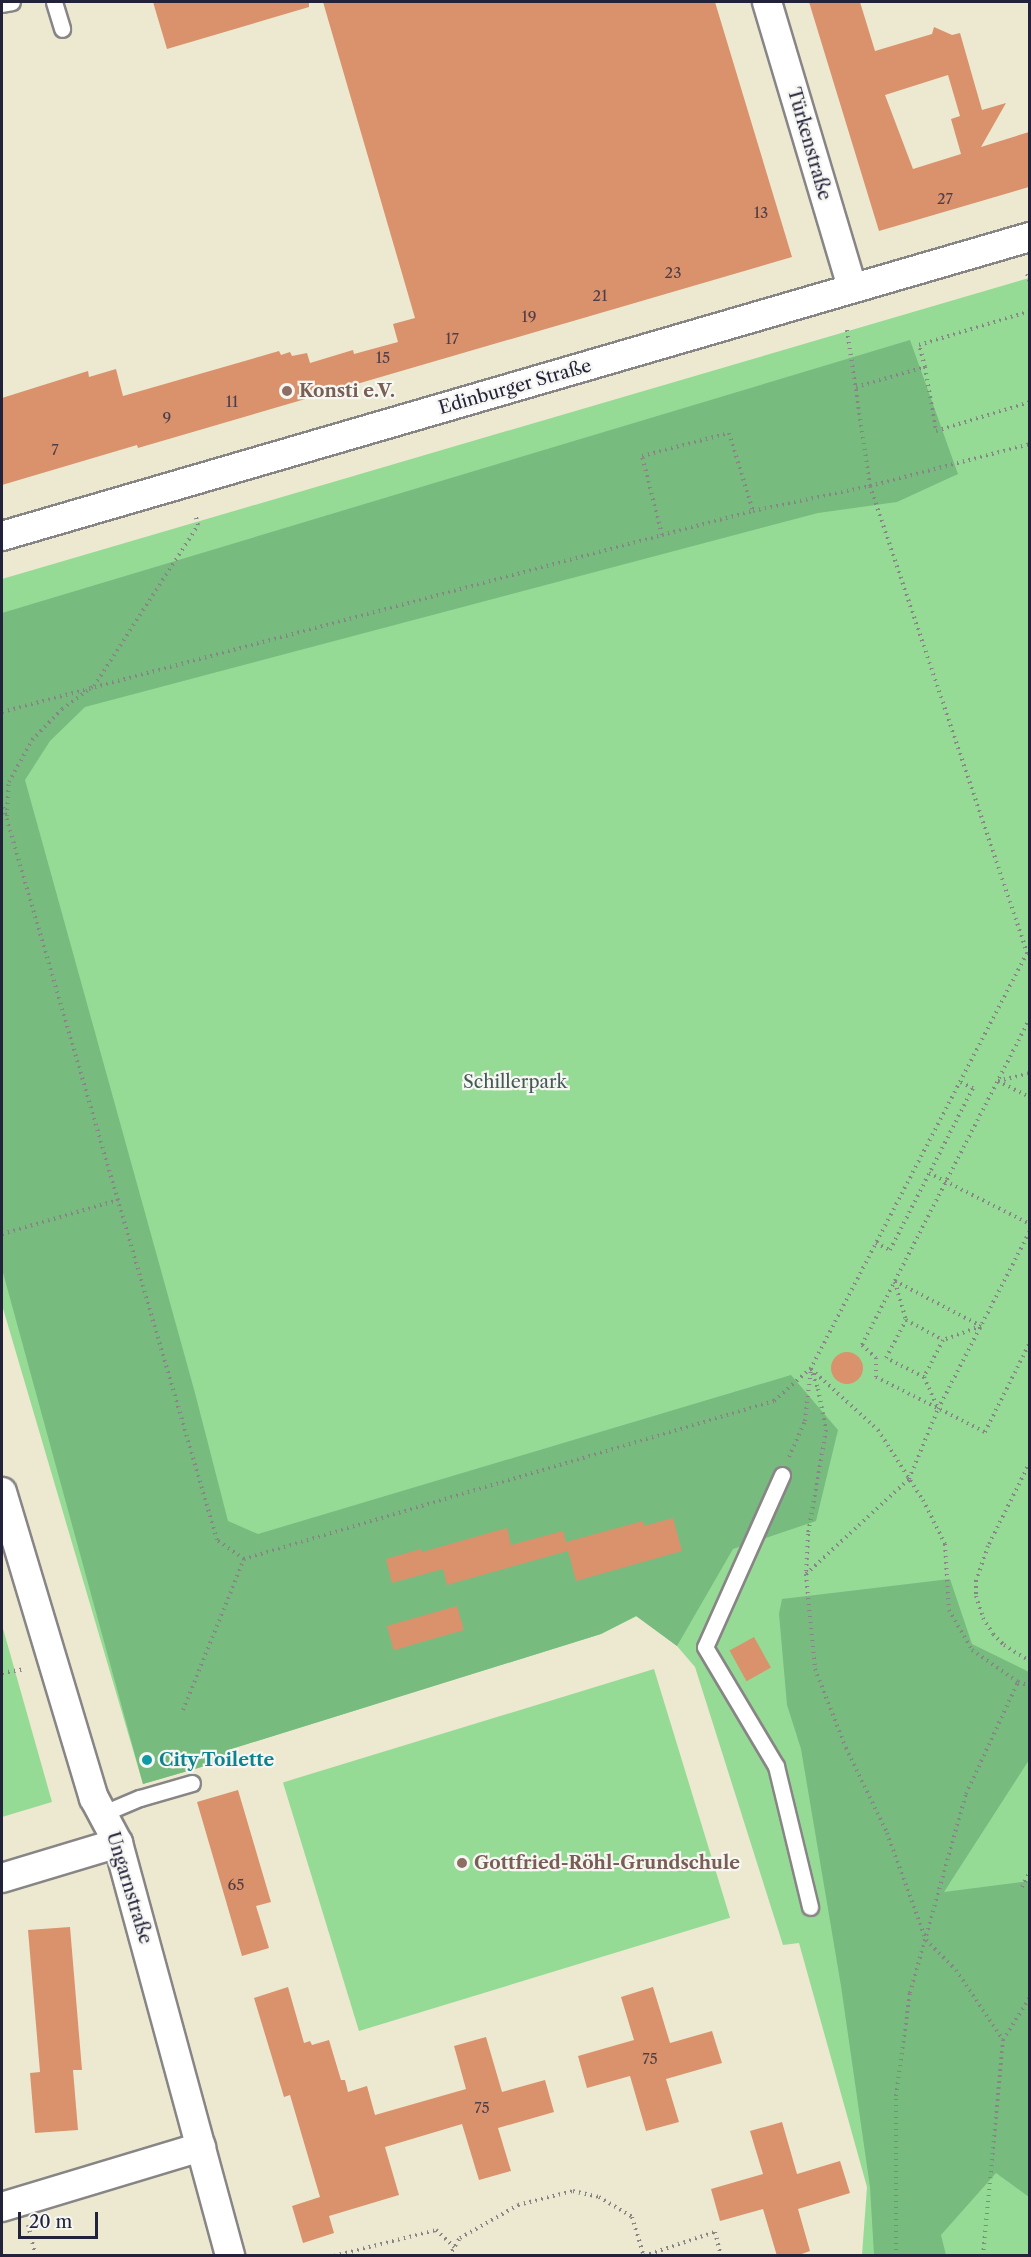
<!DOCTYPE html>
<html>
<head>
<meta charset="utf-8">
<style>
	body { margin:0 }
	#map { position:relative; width:1031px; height:2257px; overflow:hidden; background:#ede8d0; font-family:"Libre Caslon Text",serif }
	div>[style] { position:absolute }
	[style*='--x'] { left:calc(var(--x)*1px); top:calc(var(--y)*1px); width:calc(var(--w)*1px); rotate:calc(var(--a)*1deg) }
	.green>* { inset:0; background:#95db95; transform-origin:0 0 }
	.forest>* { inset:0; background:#78bb7e }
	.building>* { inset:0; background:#da926c; transform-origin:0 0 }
	.round { border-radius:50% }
	.path>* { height:4px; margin-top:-2px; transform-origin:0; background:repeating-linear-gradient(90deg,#888586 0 1.5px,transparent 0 6px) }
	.roads { filter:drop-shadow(2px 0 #888586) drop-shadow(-2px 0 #888586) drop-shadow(0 2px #888586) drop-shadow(0 -2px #888586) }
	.lane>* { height:15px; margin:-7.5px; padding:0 7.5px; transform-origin:7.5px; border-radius:7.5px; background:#fff }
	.street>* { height:28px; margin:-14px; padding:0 14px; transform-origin:14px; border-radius:14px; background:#fff }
	.dots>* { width:16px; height:16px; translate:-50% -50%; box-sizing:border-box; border:3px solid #f6f6f2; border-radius:50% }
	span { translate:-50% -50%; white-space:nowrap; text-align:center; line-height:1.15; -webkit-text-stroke:4.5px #f6f6f2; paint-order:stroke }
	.number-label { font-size:15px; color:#503e47 }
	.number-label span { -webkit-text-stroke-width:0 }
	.street-label { font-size:18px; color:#22223b }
	.education-label { font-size:18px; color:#785e54; font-weight:700 }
	.left { translate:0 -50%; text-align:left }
	.park-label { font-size:18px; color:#445a56 }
	.culture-label { font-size:18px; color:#0d838f; font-weight:700 }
	.frame { position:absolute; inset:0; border:3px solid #22223b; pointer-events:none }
	.scale { position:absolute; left:18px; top:2212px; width:80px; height:27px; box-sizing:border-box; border:3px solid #22223b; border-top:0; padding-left:8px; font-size:18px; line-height:21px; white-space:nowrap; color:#22223b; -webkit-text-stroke:4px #f6f6f2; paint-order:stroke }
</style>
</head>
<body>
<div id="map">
	<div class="green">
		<div style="clip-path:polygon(1029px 278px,1029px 2255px,862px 2255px,867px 2187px,799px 1943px,783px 1945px,695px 1667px,677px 1646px,637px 1616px,601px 1634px,228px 1750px,229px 1759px,143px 1784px,2px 1305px,2px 579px)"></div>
		<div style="clip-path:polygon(2px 1625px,52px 1802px,2px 1817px)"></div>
		<div style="left:654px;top:1669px;width:260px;height:388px;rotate:73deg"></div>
	</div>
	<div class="forest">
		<div style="clip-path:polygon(910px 340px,958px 474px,897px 502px,818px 513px,85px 707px,50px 741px,25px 780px,195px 1393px,228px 1521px,258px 1534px,791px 1375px,838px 1430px,816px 1521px,733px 1549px,677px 1646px,636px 1616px,601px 1634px,228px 1750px,229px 1759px,143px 1784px,2px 1269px,2px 613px)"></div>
		<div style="clip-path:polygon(950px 1579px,972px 1644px,1029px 1672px,1029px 1760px,944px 1892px,1029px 1881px,1029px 2197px,996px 2173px,941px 2235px,946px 2255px,874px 2255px,870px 2187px,841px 1986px,801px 1749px,787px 1705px,779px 1614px,782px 1599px)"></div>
	</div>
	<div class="building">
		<div style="clip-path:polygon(153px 2px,309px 2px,309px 7px,167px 49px)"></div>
		<div style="clip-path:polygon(323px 2px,715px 2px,792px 257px,138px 448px,137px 445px,2px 485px,2px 398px,88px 371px,89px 377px,116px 369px,123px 396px,279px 351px,281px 355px,290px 352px,292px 356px,307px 353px,310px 363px,353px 350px,354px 354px,398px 342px,393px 324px,415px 318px)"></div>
		<div style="clip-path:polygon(evenodd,809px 2px,860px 2px,875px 51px,932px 34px,934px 27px,952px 35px,960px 33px,982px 110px,1006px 103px,981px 147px,1029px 132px,1029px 187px,879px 231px,809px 2px,948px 75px,960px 116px,951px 119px,961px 154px,913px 169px,885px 95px,948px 75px)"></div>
		<div class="round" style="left:831px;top:1352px;width:32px;height:32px"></div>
		<div style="clip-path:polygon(673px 1518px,682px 1551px,576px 1581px,568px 1551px,447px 1585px,443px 1569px,392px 1583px,386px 1559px,421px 1549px,422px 1552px,507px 1528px,511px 1545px,563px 1531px,566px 1542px,643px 1521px,644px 1526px)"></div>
		<div style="left:457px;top:1606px;width:25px;height:73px;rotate:74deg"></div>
		<div style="left:754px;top:1637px;width:35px;height:28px;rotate:61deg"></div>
		<div style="clip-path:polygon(238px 1790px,271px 1902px,256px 1906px,269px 1948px,242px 1956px,197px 1802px)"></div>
		<div style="clip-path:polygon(70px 1927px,82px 2070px,73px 2070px,78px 2130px,35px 2133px,30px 2073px,40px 2072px,28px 1930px)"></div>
		<div style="clip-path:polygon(288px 1987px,304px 2043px,310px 2041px,312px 2045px,329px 2040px,341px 2080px,345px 2080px,348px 2092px,367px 2086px,375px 2115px,466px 2089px,454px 2046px,486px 2037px,502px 2092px,545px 2080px,554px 2112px,498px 2128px,511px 2171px,479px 2180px,462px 2124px,385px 2147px,399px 2195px,329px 2216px,334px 2233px,303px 2243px,292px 2206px,320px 2197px,290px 2095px,284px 2097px,254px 1998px)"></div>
		<div style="clip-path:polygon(653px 1987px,670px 2043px,712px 2031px,722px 2063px,666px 2079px,679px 2122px,646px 2131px,630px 2076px,587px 2088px,578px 2056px,634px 2040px,621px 1997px)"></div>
		<div style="clip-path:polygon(782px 2122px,797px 2174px,840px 2161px,850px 2193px,798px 2209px,810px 2251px,796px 2256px,777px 2256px,763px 2209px,720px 2221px,711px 2189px,763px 2174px,750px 2131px)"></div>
	</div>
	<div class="path">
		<div style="--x:1027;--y:274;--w:9;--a:69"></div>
		<div style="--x:847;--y:330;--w:158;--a:81.6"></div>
		<div style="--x:870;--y:486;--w:165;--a:-14.7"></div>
		<div style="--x:925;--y:367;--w:65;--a:80.2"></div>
		<div style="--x:936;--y:431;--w:98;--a:-17.1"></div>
		<div style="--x:856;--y:387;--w:72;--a:-16.2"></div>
		<div style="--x:925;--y:367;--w:23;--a:-105"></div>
		<div style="--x:919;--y:345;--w:116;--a:-17"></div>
		<div style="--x:662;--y:535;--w:81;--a:-104.2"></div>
		<div style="--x:642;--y:456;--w:90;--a:-14.8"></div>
		<div style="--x:729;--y:433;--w:82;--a:72.9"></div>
		<div style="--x:2;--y:712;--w:683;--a:-15.01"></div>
		<div style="--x:662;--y:535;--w:94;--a:-14.8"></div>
		<div style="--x:753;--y:511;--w:120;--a:-12.1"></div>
		<div style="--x:870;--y:486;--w:493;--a:71.4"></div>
		<div style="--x:1027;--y:953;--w:468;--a:117.5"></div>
		<div style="--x:811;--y:1368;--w:50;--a:138.3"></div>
		<div style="--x:774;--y:1401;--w:553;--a:163.4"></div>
		<div style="--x:244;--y:1559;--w:33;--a:-145"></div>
		<div style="--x:217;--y:1540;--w:768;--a:-106.26"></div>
		<div style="--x:7;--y:816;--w:34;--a:-87"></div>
		<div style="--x:9;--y:782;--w:48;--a:-61.3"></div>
		<div style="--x:32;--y:740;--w:43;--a:-45.9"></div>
		<div style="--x:62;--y:709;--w:39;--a:-36"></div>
		<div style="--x:94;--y:686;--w:192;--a:-57.1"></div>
		<div style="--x:198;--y:525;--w:8;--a:-104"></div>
		<div style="--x:1030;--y:1018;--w:368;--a:117.2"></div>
		<div style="--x:862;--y:1345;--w:19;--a:43"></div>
		<div style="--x:876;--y:1358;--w:19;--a:90"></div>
		<div style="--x:876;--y:1377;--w:122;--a:26.8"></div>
		<div style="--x:985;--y:1432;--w:101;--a:-63.4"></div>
		<div style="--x:998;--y:1081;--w:36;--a:27"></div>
		<div style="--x:998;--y:1081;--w:33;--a:-14"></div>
		<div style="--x:929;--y:1173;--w:113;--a:26.8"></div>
		<div style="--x:2;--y:1234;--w:121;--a:-16.3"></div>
		<div style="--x:876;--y:1243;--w:16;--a:27"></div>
		<div style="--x:890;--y:1250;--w:182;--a:-62.9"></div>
		<div style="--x:973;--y:1088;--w:14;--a:-155"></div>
		<div style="--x:895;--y:1281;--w:97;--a:27.6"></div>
		<div style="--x:981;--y:1326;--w:40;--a:159.8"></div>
		<div style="--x:943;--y:1340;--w:42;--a:117.2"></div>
		<div style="--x:924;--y:1377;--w:42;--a:-153.4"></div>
		<div style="--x:886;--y:1358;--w:43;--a:-62.2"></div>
		<div style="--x:906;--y:1320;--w:42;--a:28.4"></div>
		<div style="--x:895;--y:1282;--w:40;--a:74"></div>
		<div style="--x:811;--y:1368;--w:22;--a:72"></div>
		<div style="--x:818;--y:1389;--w:42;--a:79"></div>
		<div style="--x:826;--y:1430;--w:106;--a:99.8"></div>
		<div style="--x:808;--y:1534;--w:40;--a:92.9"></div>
		<div style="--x:806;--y:1574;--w:95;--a:84.6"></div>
		<div style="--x:815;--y:1669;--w:85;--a:68.6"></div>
		<div style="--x:846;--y:1748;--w:94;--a:64.2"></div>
		<div style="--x:887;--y:1833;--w:114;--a:70"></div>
		<div style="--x:926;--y:1940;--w:42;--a:45"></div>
		<div style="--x:956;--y:1970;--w:84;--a:56.1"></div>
		<div style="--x:811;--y:1369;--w:91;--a:42.3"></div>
		<div style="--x:878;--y:1430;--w:83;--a:57.3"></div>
		<div style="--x:923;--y:1500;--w:49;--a:63.4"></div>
		<div style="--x:945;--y:1544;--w:66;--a:86.5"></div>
		<div style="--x:949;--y:1610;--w:46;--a:60.1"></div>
		<div style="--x:972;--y:1650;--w:56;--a:34.8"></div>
		<div style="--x:1018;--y:1682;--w:13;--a:18"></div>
		<div style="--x:924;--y:1377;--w:35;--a:66"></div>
		<div style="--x:789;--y:1457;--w:39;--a:-66"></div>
		<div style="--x:805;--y:1421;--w:52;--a:-83.4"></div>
		<div style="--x:1030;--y:1462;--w:94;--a:116.6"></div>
		<div style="--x:988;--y:1546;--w:36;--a:109"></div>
		<div style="--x:976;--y:1580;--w:16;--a:90"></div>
		<div style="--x:976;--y:1596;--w:23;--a:72"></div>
		<div style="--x:983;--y:1618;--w:19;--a:58"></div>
		<div style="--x:993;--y:1634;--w:16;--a:45"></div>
		<div style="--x:1004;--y:1645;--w:31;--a:32"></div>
		<div style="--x:806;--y:1574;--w:140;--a:-42.7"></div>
		<div style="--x:909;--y:1479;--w:76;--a:-67.5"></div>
		<div style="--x:938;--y:1409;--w:200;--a:-62.7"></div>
		<div style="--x:2;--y:1673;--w:22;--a:-10"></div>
		<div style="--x:183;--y:1710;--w:163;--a:-68"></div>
		<div style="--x:1022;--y:1887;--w:18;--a:-63"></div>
		<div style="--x:28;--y:2225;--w:32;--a:76"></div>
		<div style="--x:334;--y:2256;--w:105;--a:-14.3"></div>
		<div style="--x:436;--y:2230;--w:25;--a:43"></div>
		<div style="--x:449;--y:2256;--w:21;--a:-59"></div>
		<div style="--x:460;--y:2238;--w:67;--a:-29.6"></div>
		<div style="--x:518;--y:2205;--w:57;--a:-14.3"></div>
		<div style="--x:573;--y:2191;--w:27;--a:13"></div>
		<div style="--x:599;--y:2197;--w:39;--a:31"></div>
		<div style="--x:632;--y:2217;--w:39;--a:73"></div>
		<div style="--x:643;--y:2254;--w:2;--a:117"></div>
		<div style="--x:644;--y:2256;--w:75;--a:-18.7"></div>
		<div style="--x:715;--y:2232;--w:25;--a:76"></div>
		<div style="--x:896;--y:2256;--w:160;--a:-90"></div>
		<div style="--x:896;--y:2096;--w:104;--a:-82.3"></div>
		<div style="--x:910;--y:1993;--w:207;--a:-74.3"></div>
		<div style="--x:966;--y:1794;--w:123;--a:-65.1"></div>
		<div style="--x:983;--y:2256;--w:217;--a:-84.7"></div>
		<div style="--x:1003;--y:2040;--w:51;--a:-57.9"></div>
	</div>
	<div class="roads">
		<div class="lane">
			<div style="--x:54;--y:2;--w:28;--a:73"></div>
			<div style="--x:2;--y:4;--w:10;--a:-11"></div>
			<div style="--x:782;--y:1475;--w:188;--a:114.1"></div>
			<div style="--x:705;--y:1647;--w:139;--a:59.2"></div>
			<div style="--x:776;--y:1766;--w:145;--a:76.4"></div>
			<div style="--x:104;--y:1813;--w:39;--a:-23"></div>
			<div style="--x:140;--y:1798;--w:54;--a:-16.1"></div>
		</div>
		<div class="street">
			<div style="--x:767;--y:2;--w:297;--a:73.4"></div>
			<div style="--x:2;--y:536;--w:1071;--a:-16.22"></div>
			<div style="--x:2;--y:1492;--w:320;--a:73.3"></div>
			<div style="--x:94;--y:1798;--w:51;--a:61.9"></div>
			<div style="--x:118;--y:1843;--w:428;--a:74.8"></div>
			<div style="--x:2;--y:1878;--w:121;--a:-16.8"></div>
			<div style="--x:2;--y:2207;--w:208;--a:-16.8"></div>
		</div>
	</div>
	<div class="dots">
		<div style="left:287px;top:391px;background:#8d6e63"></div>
		<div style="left:147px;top:1760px;background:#0f9aa8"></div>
		<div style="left:462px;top:1863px;background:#8d6e63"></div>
	</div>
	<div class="number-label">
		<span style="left:945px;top:199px">27</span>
		<span style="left:761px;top:213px">13</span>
		<span style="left:673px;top:273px">23</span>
		<span style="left:600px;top:296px">21</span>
		<span style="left:529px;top:317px">19</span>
		<span style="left:452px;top:339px">17</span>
		<span style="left:383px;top:358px">15</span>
		<span style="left:232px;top:402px">11</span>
		<span style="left:167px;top:418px">9</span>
		<span style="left:55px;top:450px">7</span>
		<span style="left:236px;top:1885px">65</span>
		<span style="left:650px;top:2059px">75</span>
		<span style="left:482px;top:2108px">75</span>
	</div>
	<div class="street-label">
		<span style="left:809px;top:144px;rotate:74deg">Türkenstraße</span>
		<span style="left:515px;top:387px;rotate:-16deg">Edinburger Straße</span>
		<span style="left:129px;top:1888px;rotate:73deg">Ungarnstraße</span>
	</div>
	<div class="education-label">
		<span class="left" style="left:299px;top:391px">Konsti e.V.</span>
		<span class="left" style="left:474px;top:1863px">Gottfried-Röhl-Grundschule</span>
	</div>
	<div class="park-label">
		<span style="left:515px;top:1082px">Schillerpark</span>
	</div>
	<div class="culture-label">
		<span class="left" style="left:159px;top:1760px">City Toilette</span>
	</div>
	<div class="frame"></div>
	<div class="scale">20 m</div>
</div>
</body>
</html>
